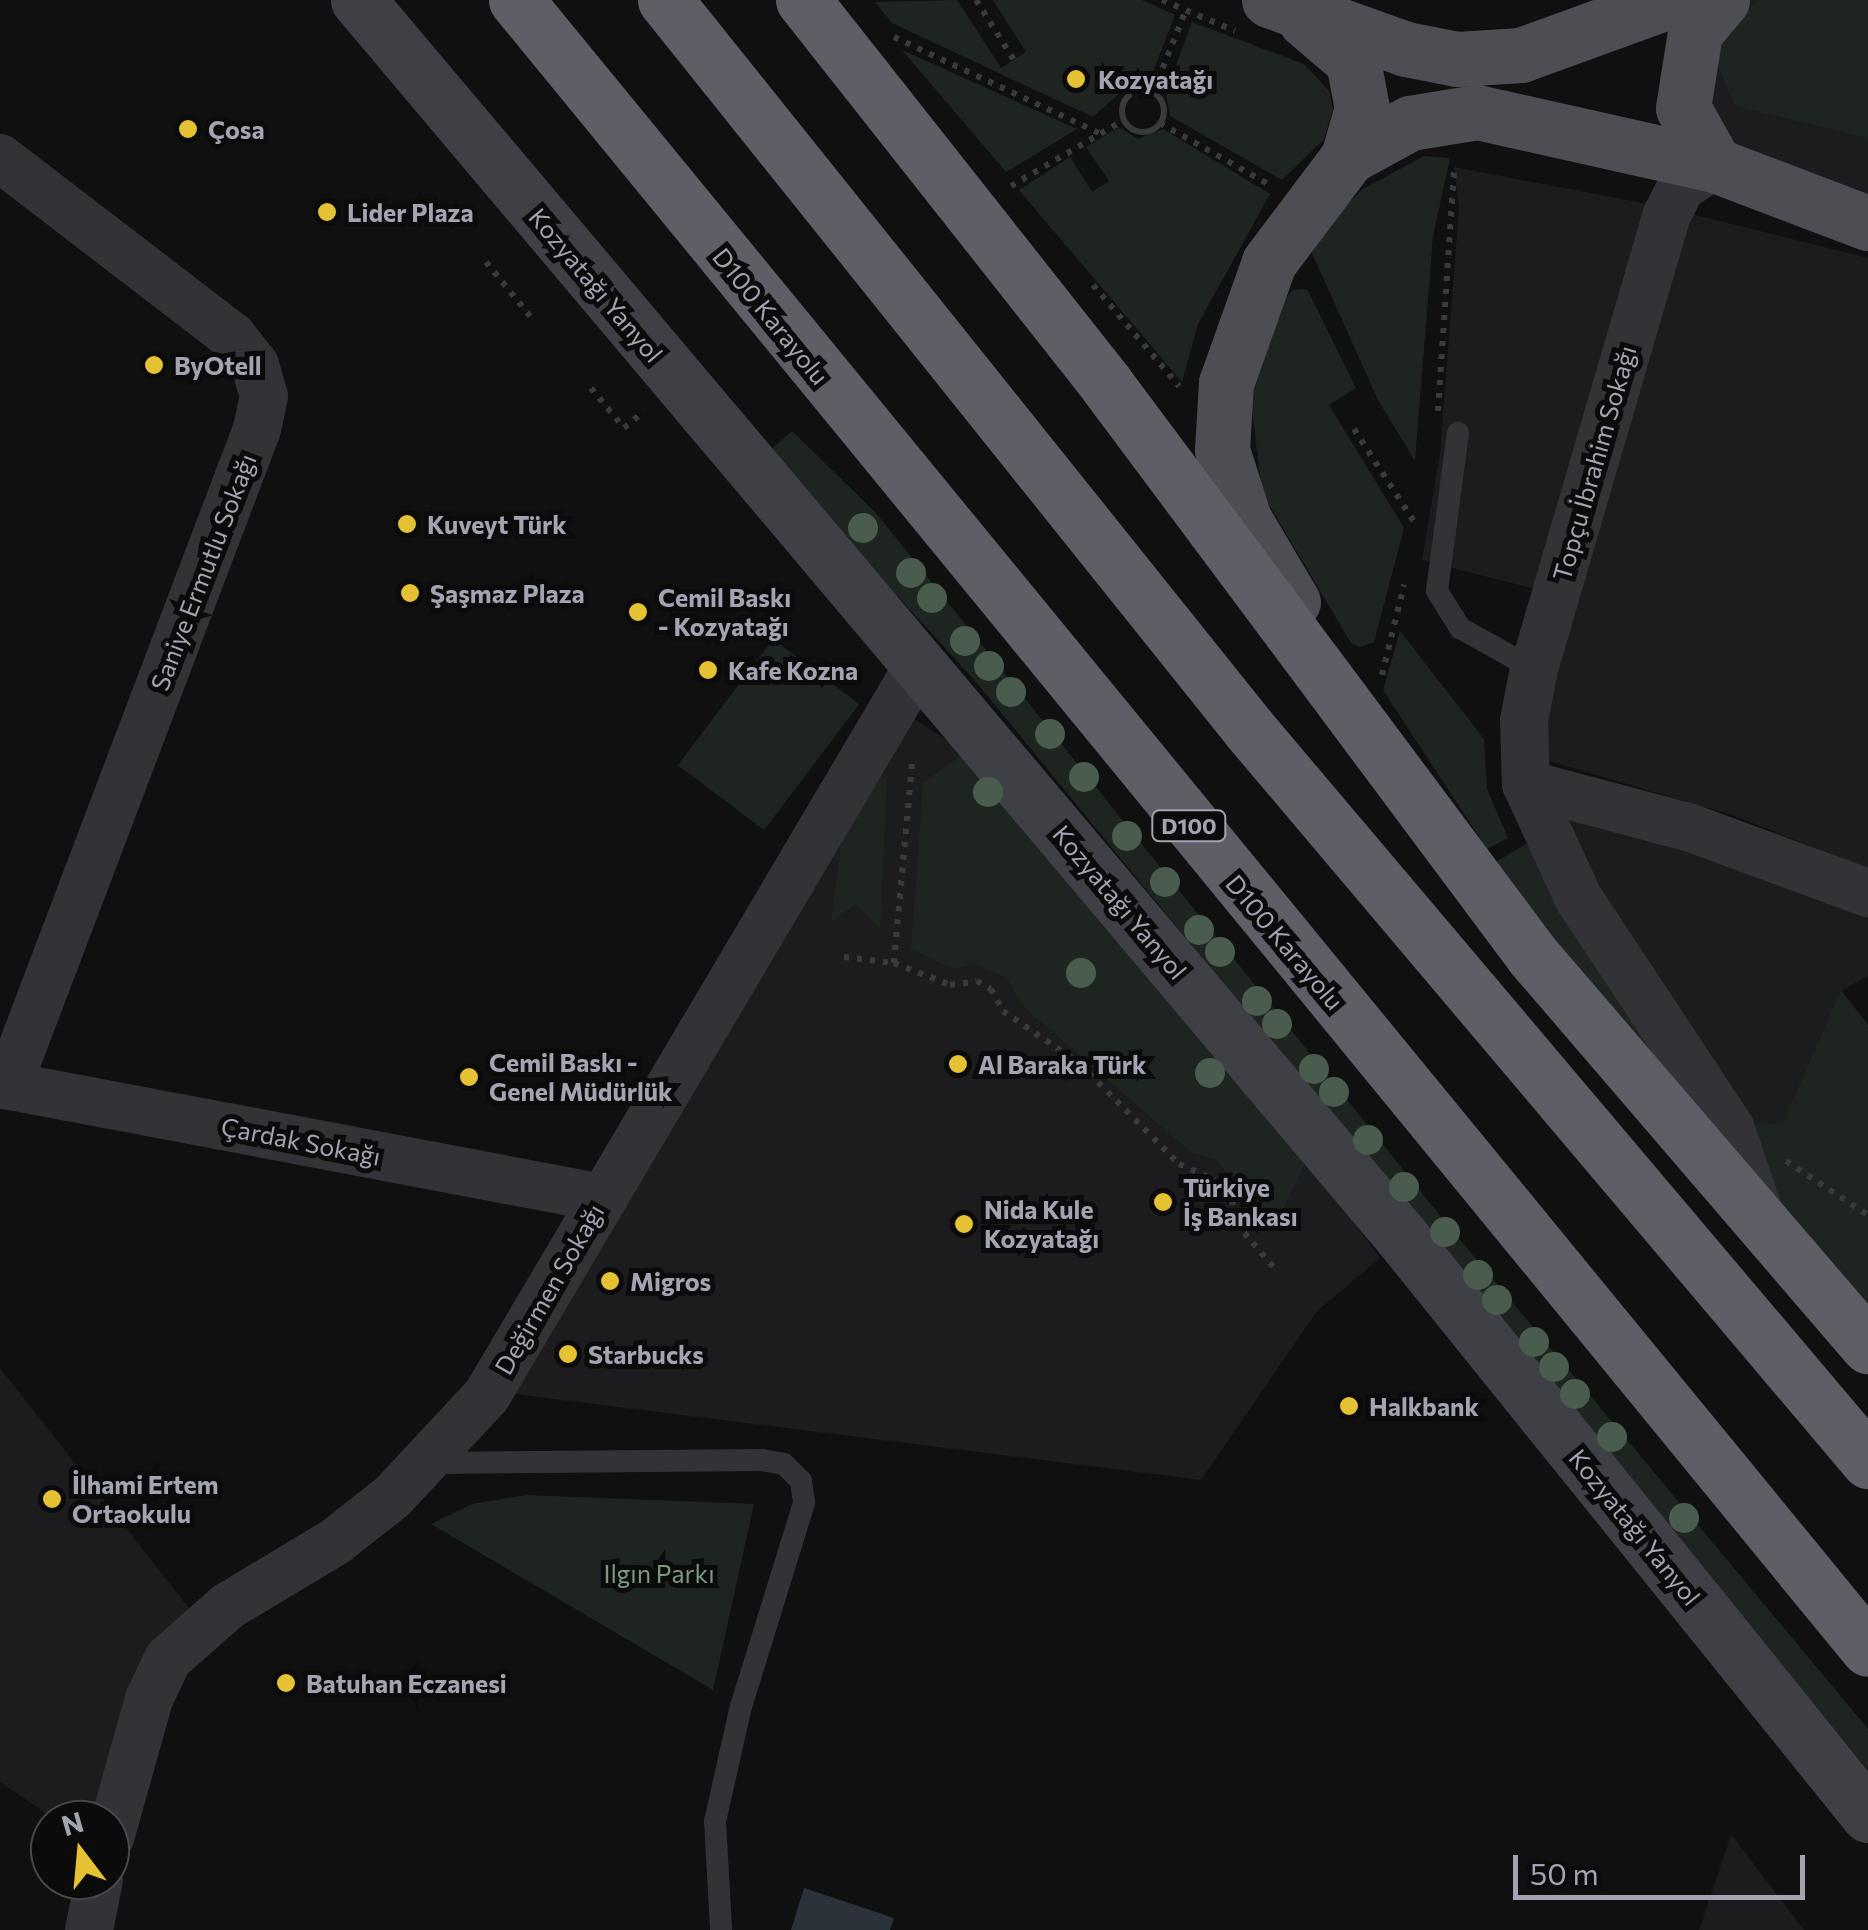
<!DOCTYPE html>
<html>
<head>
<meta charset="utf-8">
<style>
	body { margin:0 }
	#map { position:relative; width:1868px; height:1930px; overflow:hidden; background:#101011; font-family:Commissioner,sans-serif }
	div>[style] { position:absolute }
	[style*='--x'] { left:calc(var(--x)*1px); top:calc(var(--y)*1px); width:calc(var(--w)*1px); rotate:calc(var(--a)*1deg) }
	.built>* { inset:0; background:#1c1c1e }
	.green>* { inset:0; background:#1e2520; transform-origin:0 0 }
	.water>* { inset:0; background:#2c323a }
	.path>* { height:6px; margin-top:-3px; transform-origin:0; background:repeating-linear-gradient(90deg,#393a3e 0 5px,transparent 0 13px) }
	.path>.ring { margin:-3px; padding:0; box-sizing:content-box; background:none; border:6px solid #393a3e; border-radius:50% }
	.lane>* { height:22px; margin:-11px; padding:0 11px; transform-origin:11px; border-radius:11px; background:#333337 }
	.street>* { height:48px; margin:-24px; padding:0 24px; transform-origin:24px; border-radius:24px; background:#333337 }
	.secondary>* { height:55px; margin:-27.5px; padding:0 27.5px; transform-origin:27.5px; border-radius:27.5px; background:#3f4045 }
	.primary>* { height:55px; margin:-27.5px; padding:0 27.5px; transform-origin:27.5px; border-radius:27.5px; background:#4d4e54 }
	.highway>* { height:55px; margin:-27.5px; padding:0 27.5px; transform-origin:27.5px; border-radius:27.5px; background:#5d5e66 }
	.trees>* { width:30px; height:30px; margin:-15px; border-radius:50%; background:#4a5c4e }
	.dots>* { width:28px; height:28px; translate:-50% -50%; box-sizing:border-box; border:5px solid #0b0b0c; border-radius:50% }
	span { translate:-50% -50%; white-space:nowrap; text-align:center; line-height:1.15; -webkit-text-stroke:10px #0b0b0c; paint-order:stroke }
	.shield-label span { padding:2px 8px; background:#0b0b0c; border:2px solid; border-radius:8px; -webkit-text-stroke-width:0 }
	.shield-label { font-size:22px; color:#a2a4b1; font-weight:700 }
	.poi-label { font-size:25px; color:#a2a4b1; font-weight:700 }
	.left { translate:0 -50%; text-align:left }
	.street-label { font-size:25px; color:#a2a4b1 }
	.park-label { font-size:25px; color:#7a9b80 }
	.north { position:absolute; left:30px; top:1800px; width:100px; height:100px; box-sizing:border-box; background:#0b0b0c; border:2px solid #47484e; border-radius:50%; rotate:344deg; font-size:28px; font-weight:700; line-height:40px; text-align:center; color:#a2a4b1 }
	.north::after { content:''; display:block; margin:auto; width:35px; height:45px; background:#e4c234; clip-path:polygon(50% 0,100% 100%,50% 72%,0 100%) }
	.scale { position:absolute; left:1513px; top:1855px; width:292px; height:45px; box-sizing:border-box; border:5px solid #a2a4b1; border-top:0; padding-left:12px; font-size:30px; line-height:35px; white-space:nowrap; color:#a2a4b1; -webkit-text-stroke:8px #0b0b0c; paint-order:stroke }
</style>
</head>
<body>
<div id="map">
	<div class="built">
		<div style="clip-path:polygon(1722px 0,1868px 0,1868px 223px,1715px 165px,1695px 32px)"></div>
		<div style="clip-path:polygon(1454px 167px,1653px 205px,1539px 590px,1422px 560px,1440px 453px,1459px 208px)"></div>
		<div style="clip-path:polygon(1687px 213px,1868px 258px,1868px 869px,1732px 815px,1542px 759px,1543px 706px)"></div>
		<div style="clip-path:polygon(895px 707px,972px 756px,1307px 1159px,1380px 1258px,1317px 1311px,1201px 1480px,498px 1392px)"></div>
		<div style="clip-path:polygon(1526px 784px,1868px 895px,1868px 976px,1841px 991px,1783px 1124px,1730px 1127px)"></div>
		<div style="clip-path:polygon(0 1368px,207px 1631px,95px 1820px,56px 1820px,0 1782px)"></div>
		<div style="clip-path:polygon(1731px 1834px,1804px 1930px,1699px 1930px)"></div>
	</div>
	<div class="green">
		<div style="clip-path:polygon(957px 0,1001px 68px,1026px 52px,993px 0,1142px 0,1175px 15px,1149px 82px,1130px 84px,1093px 117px,892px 23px,875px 2px)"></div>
		<div style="clip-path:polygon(1759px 0,1868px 0,1868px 138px,1735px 106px,1715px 59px,1729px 26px)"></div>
		<div style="clip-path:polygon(1192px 22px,1304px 64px,1329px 91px,1333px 109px,1324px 139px,1282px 180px,1170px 116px,1166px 93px)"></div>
		<div style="clip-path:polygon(902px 50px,1077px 129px,1006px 172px)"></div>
		<div style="clip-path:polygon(1119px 127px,1138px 139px,1163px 129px,1270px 194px,1198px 324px,1182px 382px,1019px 190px,1070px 157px,1092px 192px,1109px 181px,1086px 147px)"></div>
		<div style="clip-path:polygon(1424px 156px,1450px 158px,1433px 236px,1415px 461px,1378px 400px,1312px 253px,1328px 223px,1363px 189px)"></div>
		<div style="clip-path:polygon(1307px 289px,1356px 388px,1329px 405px,1404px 528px,1374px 642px,1360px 647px,1351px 643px,1262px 493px,1250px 391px,1279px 307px,1293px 290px)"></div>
		<div style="clip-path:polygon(792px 431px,876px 513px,1442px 1218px,1868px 1729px,1868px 1770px,976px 682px,767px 453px)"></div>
		<div style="clip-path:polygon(1400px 631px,1484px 739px,1487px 789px,1508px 838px,1487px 849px,1383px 690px)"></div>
		<div style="left:773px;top:639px;width:108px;height:158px;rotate:37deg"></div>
		<div style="clip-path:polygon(972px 756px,1307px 1159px,1278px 1219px,1257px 1228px,1241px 1190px,1216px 1160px,1191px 1152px,1024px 1007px,1006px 977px,974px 964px,953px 969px,911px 949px,923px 783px,959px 757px)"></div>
		<div style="clip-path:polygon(887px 776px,880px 928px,856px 904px,831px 922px,842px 836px,877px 778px)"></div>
		<div style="clip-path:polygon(1528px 843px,1697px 1117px,1487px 867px)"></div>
		<div style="clip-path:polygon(1841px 990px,1868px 1025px,1868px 1348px,1730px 1127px,1783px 1123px)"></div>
		<div style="clip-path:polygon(526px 1495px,754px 1504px,713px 1690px,431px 1524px,472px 1504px)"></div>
	</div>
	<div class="water">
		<div style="clip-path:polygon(804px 1888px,894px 1918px,890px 1930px,791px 1930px)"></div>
	</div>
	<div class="path">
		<div style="--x:976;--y:0;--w:71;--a:57.7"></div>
		<div style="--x:1162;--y:0;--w:79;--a:23"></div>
		<div style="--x:894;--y:37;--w:229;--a:25.1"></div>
		<div class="ring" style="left:1122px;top:90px;width:36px;height:36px"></div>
		<div style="--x:1153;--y:92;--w:88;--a:-68.1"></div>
		<div style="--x:1160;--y:123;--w:129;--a:29.4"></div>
		<div style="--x:1011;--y:186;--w:131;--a:-30.3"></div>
		<div style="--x:486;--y:262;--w:70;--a:50.8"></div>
		<div style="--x:1093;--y:285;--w:133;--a:49.6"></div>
		<div style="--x:591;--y:388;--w:52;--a:50.5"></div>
		<div style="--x:624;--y:428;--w:26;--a:-40"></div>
		<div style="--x:1438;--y:411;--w:245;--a:-86.2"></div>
		<div style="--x:1354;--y:429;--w:114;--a:57.1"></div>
		<div style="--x:1382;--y:675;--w:93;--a:-76.3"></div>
		<div style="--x:912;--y:764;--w:200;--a:95.2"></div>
		<div style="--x:894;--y:963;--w:60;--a:21.4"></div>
		<div style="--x:950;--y:985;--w:27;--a:-8"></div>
		<div style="--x:977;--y:981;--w:16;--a:30"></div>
		<div style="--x:991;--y:989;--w:25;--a:61"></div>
		<div style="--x:1003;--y:1011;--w:93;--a:34.5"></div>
		<div style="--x:1080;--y:1064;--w:141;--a:45.3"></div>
		<div style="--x:1179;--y:1164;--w:37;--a:24"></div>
		<div style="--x:1213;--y:1179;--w:28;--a:48"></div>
		<div style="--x:1232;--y:1200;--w:23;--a:80"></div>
		<div style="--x:1236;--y:1223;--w:62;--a:49.6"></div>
		<div style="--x:844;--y:957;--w:50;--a:6.8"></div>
		<div style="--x:1786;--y:1161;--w:98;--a:33.4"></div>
	</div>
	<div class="lane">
		<div style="--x:1458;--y:433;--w:159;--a:97.6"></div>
		<div style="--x:1437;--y:591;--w:44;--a:58.1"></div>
		<div style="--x:1460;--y:628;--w:85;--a:29"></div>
		<div style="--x:429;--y:1463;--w:333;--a:-0.5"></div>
		<div style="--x:762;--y:1460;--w:22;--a:10"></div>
		<div style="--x:784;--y:1464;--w:24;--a:45"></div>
		<div style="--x:801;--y:1481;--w:22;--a:82"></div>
		<div style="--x:804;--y:1503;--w:213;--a:107.2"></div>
		<div style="--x:741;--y:1706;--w:118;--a:102.7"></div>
		<div style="--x:715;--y:1821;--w:109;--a:86.8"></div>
	</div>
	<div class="street">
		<div style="--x:0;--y:158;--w:294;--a:37.5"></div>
		<div style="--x:233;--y:337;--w:36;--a:52"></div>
		<div style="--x:255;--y:365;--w:32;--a:74"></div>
		<div style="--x:264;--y:396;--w:34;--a:102"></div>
		<div style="--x:257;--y:429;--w:702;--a:110.79"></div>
		<div style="--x:1715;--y:165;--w:40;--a:147.1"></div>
		<div style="--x:1681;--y:187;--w:30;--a:117"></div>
		<div style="--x:1667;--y:214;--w:474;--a:106.3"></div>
		<div style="--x:1534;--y:669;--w:53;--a:100.9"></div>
		<div style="--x:1524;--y:721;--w:63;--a:88.2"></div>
		<div style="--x:1526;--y:784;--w:127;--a:65.3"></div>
		<div style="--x:1579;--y:899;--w:273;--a:56.5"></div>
		<div style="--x:1730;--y:1127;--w:93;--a:71.2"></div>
		<div style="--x:1526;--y:784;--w:171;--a:14.9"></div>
		<div style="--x:1691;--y:828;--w:189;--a:20.2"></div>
		<div style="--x:0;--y:1084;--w:614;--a:10.71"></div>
		<div style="--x:110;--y:1838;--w:144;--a:-74.3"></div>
		<div style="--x:149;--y:1699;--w:44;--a:-64.6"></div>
		<div style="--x:168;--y:1659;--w:80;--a:-41.5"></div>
		<div style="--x:228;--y:1606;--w:126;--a:-31"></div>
		<div style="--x:336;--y:1541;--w:71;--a:-38.2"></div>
		<div style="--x:392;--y:1497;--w:139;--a:-47"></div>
		<div style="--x:487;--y:1395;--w:850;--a:-59.39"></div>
		<div style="--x:89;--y:1930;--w:51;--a:-78.7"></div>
	</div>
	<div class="secondary">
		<div style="--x:358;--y:0;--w:1617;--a:49.84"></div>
		<div style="--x:1401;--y:1236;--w:744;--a:51.11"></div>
	</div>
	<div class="primary">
		<div style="--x:1269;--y:0;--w:145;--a:19.7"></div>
		<div style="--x:1406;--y:49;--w:52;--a:11.1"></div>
		<div style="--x:1457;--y:59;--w:64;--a:-3.6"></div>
		<div style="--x:1521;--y:55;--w:161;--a:-20"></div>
		<div style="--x:1305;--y:20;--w:63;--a:40.5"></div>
		<div style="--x:1353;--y:61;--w:48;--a:79.2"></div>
		<div style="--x:1362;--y:108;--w:51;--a:105.9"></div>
		<div style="--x:1715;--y:165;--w:65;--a:-119.3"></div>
		<div style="--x:1683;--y:108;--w:77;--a:-81"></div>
		<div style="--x:1695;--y:32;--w:42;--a:-49.8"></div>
		<div style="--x:1293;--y:602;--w:96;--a:-120.6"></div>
		<div style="--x:1244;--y:519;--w:72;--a:-107.7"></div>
		<div style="--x:1222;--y:450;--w:67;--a:-86.6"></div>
		<div style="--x:1226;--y:383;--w:128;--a:-70.4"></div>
		<div style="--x:1269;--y:262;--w:131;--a:-53"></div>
		<div style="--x:1348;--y:157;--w:71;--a:-28.7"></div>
		<div style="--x:1410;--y:123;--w:68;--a:-9.3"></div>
		<div style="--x:1477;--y:112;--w:244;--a:12.6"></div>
		<div style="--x:1715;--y:165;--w:164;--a:20.8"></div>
	</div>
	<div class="highway">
		<div style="--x:516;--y:0;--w:2132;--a:50.65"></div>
		<div style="--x:665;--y:0;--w:934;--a:51.3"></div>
		<div style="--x:1249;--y:729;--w:959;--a:49.78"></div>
		<div style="--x:803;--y:0;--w:489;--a:51.7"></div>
		<div style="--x:1106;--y:384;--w:712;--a:53.27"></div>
		<div style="--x:1532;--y:955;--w:516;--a:49.33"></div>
	</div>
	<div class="trees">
		<div style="left:863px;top:528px"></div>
		<div style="left:911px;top:573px"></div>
		<div style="left:932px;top:598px"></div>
		<div style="left:965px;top:641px"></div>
		<div style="left:989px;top:666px"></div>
		<div style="left:1011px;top:692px"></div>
		<div style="left:1050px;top:734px"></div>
		<div style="left:1084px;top:777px"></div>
		<div style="left:988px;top:792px"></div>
		<div style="left:1127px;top:836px"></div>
		<div style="left:1165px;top:882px"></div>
		<div style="left:1199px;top:930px"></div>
		<div style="left:1220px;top:952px"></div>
		<div style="left:1081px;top:973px"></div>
		<div style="left:1257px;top:1001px"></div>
		<div style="left:1277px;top:1024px"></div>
		<div style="left:1314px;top:1069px"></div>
		<div style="left:1210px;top:1073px"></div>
		<div style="left:1334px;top:1092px"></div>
		<div style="left:1368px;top:1140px"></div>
		<div style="left:1404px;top:1187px"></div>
		<div style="left:1445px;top:1232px"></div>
		<div style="left:1478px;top:1275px"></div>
		<div style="left:1497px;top:1300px"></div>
		<div style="left:1534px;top:1342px"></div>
		<div style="left:1554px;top:1367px"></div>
		<div style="left:1575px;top:1394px"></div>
		<div style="left:1612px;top:1437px"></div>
		<div style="left:1684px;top:1518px"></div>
	</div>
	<div class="dots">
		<div style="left:1076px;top:79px;background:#e4c234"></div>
		<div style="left:188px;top:129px;background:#e4c234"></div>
		<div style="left:327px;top:212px;background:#e4c234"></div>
		<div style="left:154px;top:365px;background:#e4c234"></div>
		<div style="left:407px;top:524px;background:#e4c234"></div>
		<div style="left:410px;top:593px;background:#e4c234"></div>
		<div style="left:638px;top:612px;background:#e4c234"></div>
		<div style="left:708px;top:670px;background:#e4c234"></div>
		<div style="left:958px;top:1064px;background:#e4c234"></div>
		<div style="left:469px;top:1077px;background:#e4c234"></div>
		<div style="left:1163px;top:1202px;background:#e4c234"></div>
		<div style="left:964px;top:1224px;background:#e4c234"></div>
		<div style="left:610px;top:1281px;background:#e4c234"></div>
		<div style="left:568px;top:1354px;background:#e4c234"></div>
		<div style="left:1349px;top:1406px;background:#e4c234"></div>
		<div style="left:52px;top:1499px;background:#e4c234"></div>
		<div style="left:286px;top:1683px;background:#e4c234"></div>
	</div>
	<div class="shield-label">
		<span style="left:1189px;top:826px">D100</span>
	</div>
	<div class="poi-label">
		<span class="left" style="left:1098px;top:79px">Kozyatağı</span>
		<span class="left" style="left:208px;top:129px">Çosa</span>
		<span class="left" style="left:347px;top:212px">Lider Plaza</span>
		<span class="left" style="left:174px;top:365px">ByOtell</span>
		<span class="left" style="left:427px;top:524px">Kuveyt Türk</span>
		<span class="left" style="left:430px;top:593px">Şaşmaz Plaza</span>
		<span class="left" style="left:658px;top:612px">Cemil Baskı<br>- Kozyatağı</span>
		<span class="left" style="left:728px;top:670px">Kafe Kozna</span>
		<span class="left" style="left:489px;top:1077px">Cemil Baskı -<br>Genel Müdürlük</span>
		<span class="left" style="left:978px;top:1064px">Al Baraka Türk</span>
		<span class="left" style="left:1183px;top:1202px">Türkiye<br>İş Bankası</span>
		<span class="left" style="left:984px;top:1224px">Nida Kule<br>Kozyatağı</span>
		<span class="left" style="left:630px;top:1281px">Migros</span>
		<span class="left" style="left:588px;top:1354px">Starbucks</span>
		<span class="left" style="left:1369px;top:1406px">Halkbank</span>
		<span class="left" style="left:72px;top:1499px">İlhami Ertem<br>Ortaokulu</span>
		<span class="left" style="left:306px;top:1683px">Batuhan Eczanesi</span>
	</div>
	<div class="street-label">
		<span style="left:596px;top:285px;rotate:50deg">Kozyatağı Yanyol</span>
		<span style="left:771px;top:316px;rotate:51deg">D100 Karayolu</span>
		<span style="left:1594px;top:463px;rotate:-74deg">Topçu İbrahim Sokağı</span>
		<span style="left:203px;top:572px;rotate:-69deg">Saniye Ermutlu Sokağı</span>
		<span style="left:1120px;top:902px;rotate:50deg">Kozyatağı Yanyol</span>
		<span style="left:1285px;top:942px;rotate:50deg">D100 Karayolu</span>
		<span style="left:301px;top:1141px;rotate:11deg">Çardak Sokağı</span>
		<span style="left:549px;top:1289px;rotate:-60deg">Değirmen Sokağı</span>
		<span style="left:1635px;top:1527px;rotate:51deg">Kozyatağı Yanyol</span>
	</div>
	<div class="park-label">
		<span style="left:659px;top:1573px">Ilgın Parkı</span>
	</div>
	<div class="north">N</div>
	<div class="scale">50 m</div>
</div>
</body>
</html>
